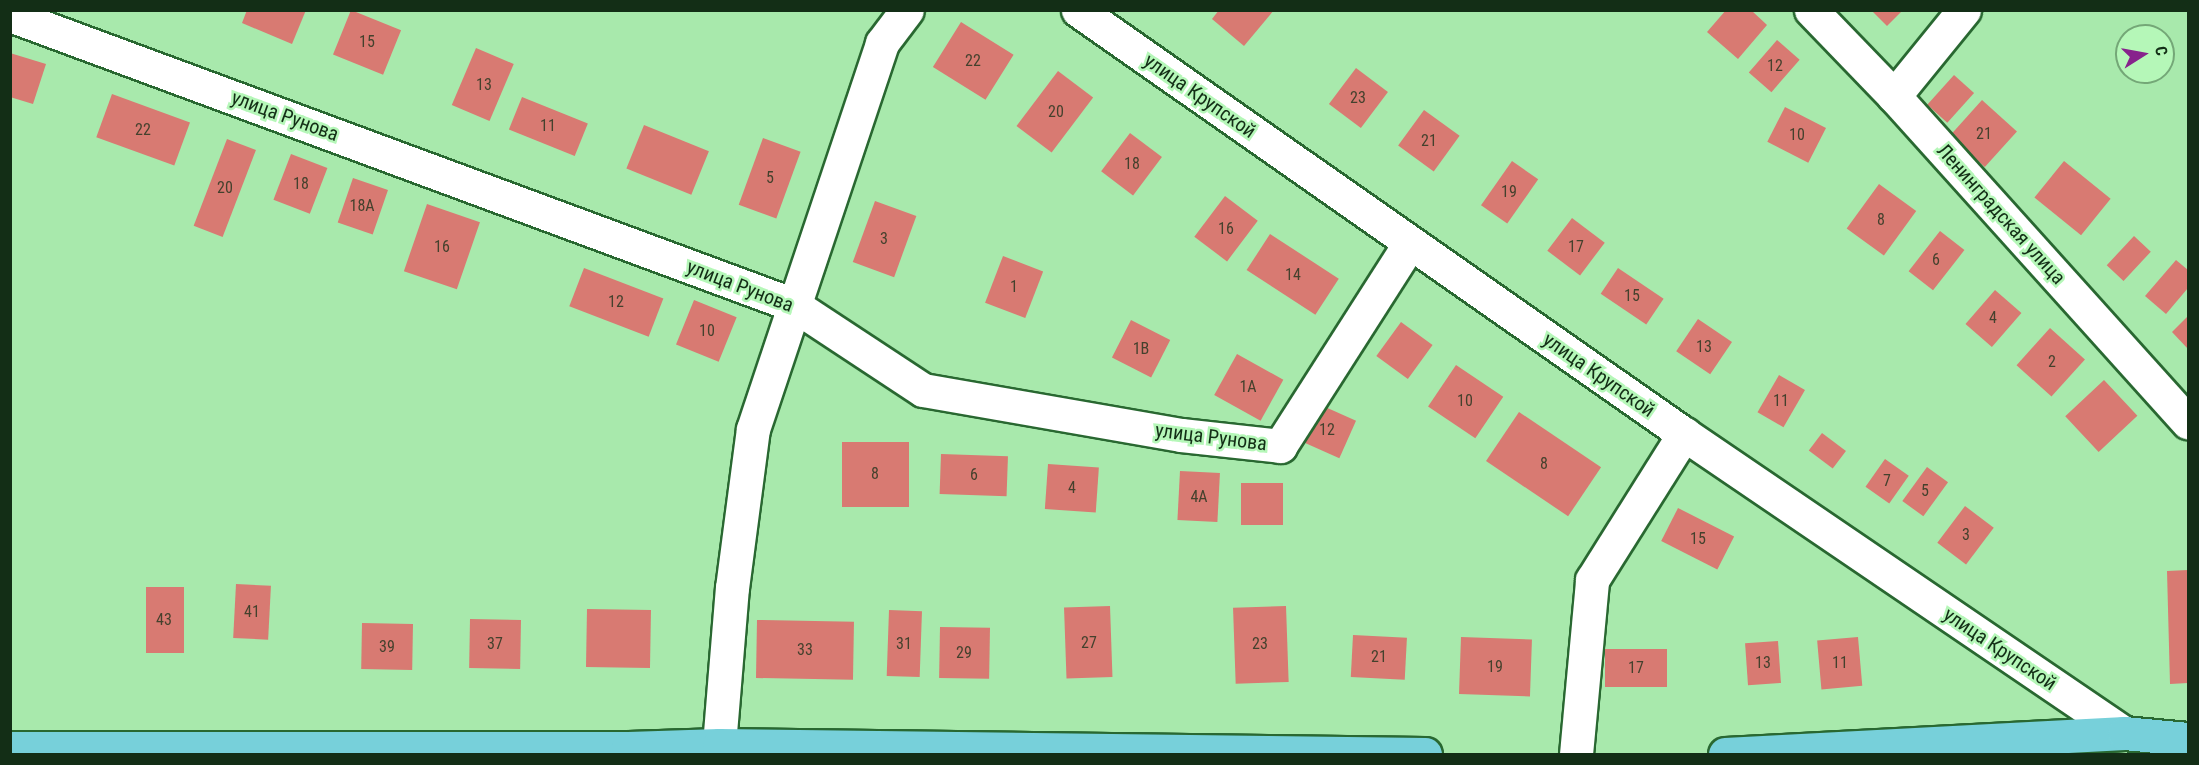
<!DOCTYPE html>
<html>
<head>
<meta charset="utf-8">
<style>
	body { margin:0 }
	#map { position:relative; width:2199px; height:765px; overflow:hidden; background:#a8e9ac; font-family:"Roboto Condensed",sans-serif }
	div>[style] { position:absolute }
	[style*='--x'] { left:calc(var(--x)*1px); top:calc(var(--y)*1px); width:calc(var(--w)*1px); rotate:calc(var(--a)*1deg) }
	.building>* { inset:0; background:#d87a72; transform-origin:0 0 }
	.roads { filter:drop-shadow(2px 0 #296831) drop-shadow(-2px 0 #296831) drop-shadow(0 2px #296831) drop-shadow(0 -2px #296831) }
	.minor>* { height:33px; margin:-16.5px; padding:0 16.5px; transform-origin:16.5px; border-radius:16.5px; background:#fff }
	.major>* { height:33px; margin:-16.5px; padding:0 16.5px; transform-origin:16.5px; border-radius:16.5px; background:#77d0da }
	span { translate:-50% -50%; white-space:nowrap; text-align:center; line-height:1.15; -webkit-text-stroke:5px #b5f7b8; paint-order:stroke }
	.number-label { font-size:16px; color:#44412d }
	.number-label span { -webkit-text-stroke-width:0 }
	.street-label { font-size:20px; color:#132e16 }
	.frame { position:absolute; inset:0; border:12px solid #132e16; pointer-events:none }
	.north { position:absolute; left:2115px; top:24px; width:60px; height:60px; box-sizing:border-box; background:#b5f7b8; border:2px solid #74a777; border-radius:50%; rotate:79deg; font-size:16px; font-weight:700; line-height:24px; text-align:center; color:#132e16 }
	.north::after { content:''; display:block; margin:auto; width:21px; height:27px; background:#87238c; clip-path:polygon(50% 0,100% 100%,50% 72%,0 100%) }
</style>
</head>
<body>
<div id="map">
	<div class="building">
		<div style="clip-path:polygon(247px 10px,306px 10px,292px 44px,242px 23px)"></div>
		<div style="left:351px;top:10px;width:54px;height:48px;rotate:22deg"></div>
		<div style="clip-path:polygon(1219px 10px,1274px 10px,1244px 46px,1212px 19px)"></div>
		<div style="clip-path:polygon(1726px 10px,1751px 10px,1767px 25px,1738px 59px,1707px 32px)"></div>
		<div style="clip-path:polygon(1871px 10px,1903px 10px,1887px 26px)"></div>
		<div style="left:961px;top:22px;width:62px;height:53px;rotate:32deg"></div>
		<div style="left:1777px;top:40px;width:30px;height:43px;rotate:41deg"></div>
		<div style="left:476px;top:48px;width:41px;height:62px;rotate:23deg"></div>
		<div style="clip-path:polygon(10px 53px,46px 64px,33px 104px,10px 97px)"></div>
		<div style="left:1356px;top:68px;width:40px;height:45px;rotate:37deg"></div>
		<div style="left:1058px;top:71px;width:44px;height:69px;rotate:37deg"></div>
		<div style="left:1954px;top:75px;width:27px;height:40px;rotate:42deg"></div>
		<div style="left:112px;top:94px;width:83px;height:46px;rotate:20deg"></div>
		<div style="left:522px;top:97px;width:71px;height:35px;rotate:22deg"></div>
		<div style="left:1982px;top:100px;width:47px;height:48px;rotate:42deg"></div>
		<div style="left:1785px;top:107px;width:46px;height:39px;rotate:27deg"></div>
		<div style="left:1424px;top:110px;width:44px;height:44px;rotate:36deg"></div>
		<div style="left:644px;top:125px;width:70px;height:47px;rotate:22deg"></div>
		<div style="left:1130px;top:133px;width:40px;height:48px;rotate:37deg"></div>
		<div style="left:763px;top:138px;width:40px;height:71px;rotate:20deg"></div>
		<div style="left:227px;top:139px;width:31px;height:93px;rotate:21deg"></div>
		<div style="left:291px;top:154px;width:39px;height:49px;rotate:21deg"></div>
		<div style="left:1512px;top:161px;width:32px;height:54px;rotate:35deg"></div>
		<div style="left:2064px;top:161px;width:60px;height:47px;rotate:39deg"></div>
		<div style="left:353px;top:178px;width:37px;height:47px;rotate:19deg"></div>
		<div style="left:1879px;top:184px;width:46px;height:55px;rotate:36deg"></div>
		<div style="left:1225px;top:196px;width:41px;height:51px;rotate:37deg"></div>
		<div style="left:875px;top:201px;width:44px;height:65px;rotate:20deg"></div>
		<div style="left:427px;top:204px;width:56px;height:71px;rotate:19deg"></div>
		<div style="left:1572px;top:218px;width:41px;height:41px;rotate:37deg"></div>
		<div style="left:1940px;top:231px;width:31px;height:51px;rotate:38deg"></div>
		<div style="left:1270px;top:234px;width:82px;height:43px;rotate:33deg"></div>
		<div style="left:2134px;top:236px;width:23px;height:40px;rotate:43deg"></div>
		<div style="left:1003px;top:256px;width:43px;height:50px;rotate:21deg"></div>
		<div style="clip-path:polygon(2176px 260px,2188px 270px,2188px 288px,2166px 314px,2145px 296px)"></div>
		<div style="left:584px;top:268px;width:85px;height:41px;rotate:21deg"></div>
		<div style="left:1618px;top:268px;width:55px;height:31px;rotate:34deg"></div>
		<div style="left:1995px;top:290px;width:35px;height:45px;rotate:41deg"></div>
		<div style="left:694px;top:300px;width:46px;height:48px;rotate:22deg"></div>
		<div style="clip-path:polygon(2188px 316px,2188px 349px,2172px 332px)"></div>
		<div style="left:1698px;top:319px;width:41px;height:39px;rotate:34deg"></div>
		<div style="left:1131px;top:320px;width:44px;height:42px;rotate:27deg"></div>
		<div style="left:1401px;top:322px;width:39px;height:42px;rotate:36deg"></div>
		<div style="left:2050px;top:328px;width:47px;height:50px;rotate:42deg"></div>
		<div style="left:1237px;top:354px;width:53px;height:47px;rotate:29deg"></div>
		<div style="left:1456px;top:365px;width:57px;height:50px;rotate:34deg"></div>
		<div style="left:1779px;top:375px;width:30px;height:43px;rotate:30deg"></div>
		<div style="left:2104px;top:380px;width:49px;height:53px;rotate:47deg"></div>
		<div style="left:1314px;top:402px;width:46px;height:41px;rotate:24deg"></div>
		<div style="left:1519px;top:412px;width:99px;height:59px;rotate:34deg"></div>
		<div style="left:1822px;top:433px;width:30px;height:22px;rotate:37deg"></div>
		<div style="left:842px;top:442px;width:67px;height:65px"></div>
		<div style="left:941px;top:454px;width:67px;height:40px;rotate:2deg"></div>
		<div style="left:1885px;top:459px;width:29px;height:34px;rotate:35deg"></div>
		<div style="left:1048px;top:464px;width:51px;height:45px;rotate:4deg"></div>
		<div style="left:1927px;top:467px;width:26px;height:42px;rotate:36deg"></div>
		<div style="left:1180px;top:471px;width:40px;height:49px;rotate:3deg"></div>
		<div style="left:1241px;top:483px;width:42px;height:42px"></div>
		<div style="left:1965px;top:506px;width:36px;height:46px;rotate:37deg"></div>
		<div style="left:1678px;top:508px;width:63px;height:37px;rotate:27deg"></div>
		<div style="clip-path:polygon(2188px 570px,2188px 683px,2170px 684px,2167px 571px)"></div>
		<div style="left:236px;top:584px;width:35px;height:54px;rotate:3deg"></div>
		<div style="left:146px;top:587px;width:38px;height:66px"></div>
		<div style="left:1110px;top:606px;width:71px;height:46px;rotate:88deg"></div>
		<div style="left:1286px;top:606px;width:76px;height:53px;rotate:88deg"></div>
		<div style="left:587px;top:609px;width:64px;height:58px;rotate:1deg"></div>
		<div style="left:889px;top:610px;width:33px;height:66px;rotate:2deg"></div>
		<div style="left:470px;top:619px;width:51px;height:49px;rotate:1deg"></div>
		<div style="left:757px;top:620px;width:97px;height:58px;rotate:1deg"></div>
		<div style="left:362px;top:623px;width:51px;height:46px;rotate:1deg"></div>
		<div style="left:940px;top:627px;width:50px;height:51px;rotate:1deg"></div>
		<div style="left:1353px;top:635px;width:54px;height:42px;rotate:3deg"></div>
		<div style="left:1461px;top:637px;width:71px;height:57px;rotate:2deg"></div>
		<div style="left:1858px;top:637px;width:49px;height:41px;rotate:85deg"></div>
		<div style="left:1778px;top:641px;width:42px;height:33px;rotate:86deg"></div>
		<div style="left:1605px;top:649px;width:62px;height:38px"></div>
	</div>
	<div class="roads">
		<div class="minor">
			<div style="--x:1078;--y:10;--w:740;--a:34.98"></div>
			<div style="--x:1684;--y:434;--w:532;--a:34.2"></div>
			<div style="--x:1811;--y:10;--w:120;--a:46"></div>
			<div style="--x:1894;--y:96;--w:439;--a:48"></div>
			<div style="--x:10;--y:15;--w:836;--a:20.3"></div>
			<div style="--x:794;--y:305;--w:154;--a:33.4"></div>
			<div style="--x:923;--y:390;--w:262;--a:9.9"></div>
			<div style="--x:1181;--y:435;--w:100;--a:6.3"></div>
			<div style="--x:1280;--y:446;--w:241;--a:-57.4"></div>
			<div style="--x:1894;--y:96;--w:111;--a:-50.9"></div>
			<div style="--x:719;--y:745;--w:158;--a:-85.3"></div>
			<div style="--x:732;--y:588;--w:160;--a:-82.5"></div>
			<div style="--x:753;--y:429;--w:407;--a:-71.5"></div>
			<div style="--x:882;--y:43;--w:41;--a:-52.9"></div>
			<div style="--x:1576;--y:754;--w:175;--a:-84.7"></div>
			<div style="--x:1592;--y:580;--w:173;--a:-57.8"></div>
		</div>
		<div class="major">
			<div style="--x:10;--y:748;--w:618;--a:0"></div>
			<div style="--x:628;--y:748;--w:91;--a:-1.9"></div>
			<div style="--x:719;--y:745;--w:706;--a:0.73"></div>
			<div style="--x:1725;--y:754;--w:400;--a:-3"></div>
			<div style="--x:2124;--y:733;--w:64;--a:5.4"></div>
		</div>
	</div>
	<div class="number-label">
		<span style="left:367px;top:42px">15</span>
		<span style="left:973px;top:61px">22</span>
		<span style="left:1775px;top:66px">12</span>
		<span style="left:484px;top:85px">13</span>
		<span style="left:1358px;top:98px">23</span>
		<span style="left:1056px;top:112px">20</span>
		<span style="left:548px;top:126px">11</span>
		<span style="left:143px;top:130px">22</span>
		<span style="left:1984px;top:134px">21</span>
		<span style="left:1797px;top:135px">10</span>
		<span style="left:1429px;top:141px">21</span>
		<span style="left:1132px;top:164px">18</span>
		<span style="left:770px;top:178px">5</span>
		<span style="left:301px;top:184px">18</span>
		<span style="left:225px;top:188px">20</span>
		<span style="left:1509px;top:192px">19</span>
		<span style="left:362px;top:206px">18А</span>
		<span style="left:1881px;top:220px">8</span>
		<span style="left:1226px;top:229px">16</span>
		<span style="left:884px;top:239px">3</span>
		<span style="left:442px;top:247px">16</span>
		<span style="left:1576px;top:247px">17</span>
		<span style="left:1936px;top:260px">6</span>
		<span style="left:1293px;top:275px">14</span>
		<span style="left:1014px;top:287px">1</span>
		<span style="left:1632px;top:296px">15</span>
		<span style="left:616px;top:302px">12</span>
		<span style="left:1993px;top:318px">4</span>
		<span style="left:707px;top:331px">10</span>
		<span style="left:1704px;top:347px">13</span>
		<span style="left:1141px;top:349px">1В</span>
		<span style="left:2052px;top:362px">2</span>
		<span style="left:1248px;top:387px">1А</span>
		<span style="left:1465px;top:401px">10</span>
		<span style="left:1781px;top:401px">11</span>
		<span style="left:1327px;top:430px">12</span>
		<span style="left:1544px;top:464px">8</span>
		<span style="left:875px;top:474px">8</span>
		<span style="left:974px;top:475px">6</span>
		<span style="left:1887px;top:481px">7</span>
		<span style="left:1072px;top:488px">4</span>
		<span style="left:1925px;top:491px">5</span>
		<span style="left:1199px;top:497px">4А</span>
		<span style="left:1966px;top:535px">3</span>
		<span style="left:1698px;top:539px">15</span>
		<span style="left:252px;top:612px">41</span>
		<span style="left:164px;top:620px">43</span>
		<span style="left:1089px;top:643px">27</span>
		<span style="left:495px;top:644px">37</span>
		<span style="left:904px;top:644px">31</span>
		<span style="left:1260px;top:644px">23</span>
		<span style="left:387px;top:647px">39</span>
		<span style="left:805px;top:650px">33</span>
		<span style="left:964px;top:653px">29</span>
		<span style="left:1379px;top:657px">21</span>
		<span style="left:1763px;top:663px">13</span>
		<span style="left:1840px;top:663px">11</span>
		<span style="left:1495px;top:667px">19</span>
		<span style="left:1636px;top:668px">17</span>
	</div>
	<div class="street-label">
		<span style="left:1200px;top:96px;rotate:35deg">улица Крупской</span>
		<span style="left:285px;top:116px;rotate:20deg">улица Рунова</span>
		<span style="left:2001px;top:214px;rotate:48deg">Ленинградская улица</span>
		<span style="left:740px;top:286px;rotate:21deg">улица Рунова</span>
		<span style="left:1599px;top:375px;rotate:35deg">улица Крупской</span>
		<span style="left:1211px;top:437px;rotate:7deg">улица Рунова</span>
		<span style="left:2000px;top:649px;rotate:34deg">улица Крупской</span>
	</div>
	<div class="frame"></div>
	<div class="north">С</div>
</div>
</body>
</html>
